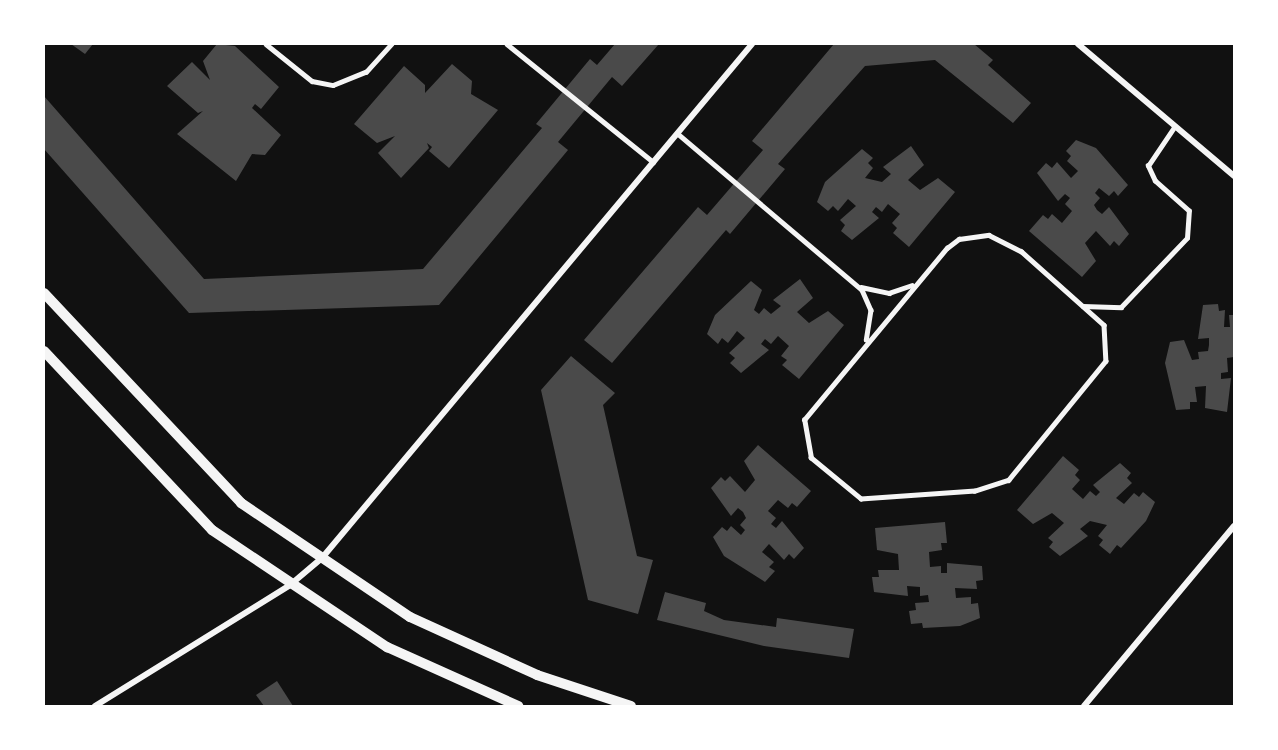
<!DOCTYPE html>
<html>
<head>
<meta charset="utf-8">
<style>
	body { margin:0 }
	#map { position:relative; width:1278px; height:750px; overflow:hidden; background:#111; font-family:Cabin,sans-serif }
	div>[style] { position:absolute }
	[style*='--x'] { left:calc(var(--x)*1px); top:calc(var(--y)*1px); width:calc(var(--w)*1px); rotate:calc(var(--a)*1deg) }
	.building>* { inset:0; background:#4a4a4a }
	.service>* { height:4.5px; margin:-2.25px; padding:0 2.25px; transform-origin:2.25px; border-radius:2.25px; background:#f5f5f5 }
	.minor>* { height:6px; margin:-3px; padding:0 3px; transform-origin:3px; border-radius:3px; background:#f5f5f5 }
	.tertiary>* { height:10px; margin:-5px; padding:0 5px; transform-origin:5px; border-radius:5px; background:#f5f5f5 }
	span { translate:-50% -50%; white-space:nowrap; text-align:center; line-height:1.15; -webkit-text-stroke:4.5px #fff; paint-order:stroke }
	.frame { position:absolute; inset:0; border:45px solid #fff; pointer-events:none }
</style>
</head>
<body>
<div id="map">
	<div class="building">
		<div style="clip-path:polygon(71px 44px,93px 44px,85px 54px)"></div>
		<div style="clip-path:polygon(217px 44px,235px 46px,279px 87px,261px 109px,255px 104px,252px 108px,281px 135px,265px 155px,252px 154px,236px 181px,177px 134px,203px 111px,198px 113px,167px 86px,192px 62px,210px 80px,203px 61px)"></div>
		<div style="clip-path:polygon(615px 44px,659px 44px,622px 86px,612px 77px,558px 142px,568px 150px,439px 305px,189px 313px,44px 149px,44px 96px,204px 279px,423px 269px,542px 128px,536px 124px,590px 59px,597px 65px)"></div>
		<div style="clip-path:polygon(834px 44px,974px 44px,993px 60px,988px 65px,1031px 103px,1013px 123px,935px 60px,865px 66px,778px 164px,785px 169px,730px 234px,726px 230px,612px 363px,584px 340px,698px 207px,707px 215px,763px 150px,752px 141px)"></div>
		<div style="clip-path:polygon(452px 64px,472px 81px,471px 94px,498px 110px,449px 168px,429px 151px,432px 147px,427px 143px,429px 148px,401px 178px,378px 153px,395px 136px,377px 143px,354px 124px,404px 66px,425px 85px,425px 93px)"></div>
		<div style="clip-path:polygon(1076px 140px,1096px 148px,1128px 185px,1118px 196px,1114px 191px,1109px 196px,1099px 188px,1095px 193px,1100px 198px,1094px 205px,1097px 210px,1102px 214px,1109px 207px,1129px 234px,1119px 246px,1114px 241px,1110px 246px,1096px 231px,1085px 243px,1096px 261px,1082px 277px,1029px 231px,1043px 215px,1048px 219px,1052px 214px,1062px 223px,1072px 211px,1065px 204px,1070px 198px,1065px 194px,1058px 201px,1037px 173px,1046px 163px,1052px 168px,1057px 162px,1071px 178px,1078px 171px,1067px 161px,1071px 156px,1066px 151px)"></div>
		<div style="clip-path:polygon(911px 146px,924px 165px,908px 180px,920px 190px,938px 178px,955px 192px,909px 247px,893px 233px,897px 228px,892px 223px,900px 214px,888px 204px,882px 212px,876px 207px,872px 212px,879px 218px,852px 240px,841px 231px,845px 225px,840px 220px,856px 206px,848px 199px,838px 211px,833px 206px,828px 211px,817px 202px,825px 182px,862px 149px,873px 158px,868px 163px,873px 168px,865px 178px,882px 182px,891px 174px,883px 167px)"></div>
		<div style="clip-path:polygon(800px 279px,813px 298px,797px 312px,809px 323px,828px 311px,844px 325px,799px 379px,782px 365px,787px 360px,781px 356px,789px 346px,778px 336px,771px 344px,765px 339px,761px 344px,769px 350px,741px 373px,730px 363px,735px 358px,729px 353px,745px 338px,737px 331px,728px 343px,722px 338px,718px 344px,707px 334px,715px 315px,751px 281px,762px 290px,754px 310px,759px 314px,764px 308px,771px 314px,781px 306px,773px 300px)"></div>
		<div style="clip-path:polygon(1218px 304px,1219px 311px,1225px 310px,1224px 327px,1230px 327px,1229px 315px,1234px 315px,1234px 357px,1227px 358px,1228px 372px,1221px 373px,1221px 379px,1231px 378px,1227px 412px,1205px 408px,1206px 386px,1195px 387px,1197px 402px,1190px 402px,1190px 409px,1176px 410px,1165px 363px,1170px 342px,1184px 340px,1192px 360px,1199px 359px,1198px 352px,1208px 351px,1209px 345px,1209px 338px,1198px 339px,1203px 305px)"></div>
		<div style="clip-path:polygon(571px 356px,615px 393px,603px 405px,637px 556px,653px 560px,638px 614px,588px 600px,541px 390px)"></div>
		<div style="clip-path:polygon(758px 445px,811px 491px,797px 507px,792px 503px,788px 508px,778px 500px,768px 511px,776px 518px,771px 524px,776px 528px,782px 521px,804px 548px,794px 559px,789px 554px,784px 560px,769px 544px,762px 552px,774px 562px,769px 567px,775px 571px,765px 582px,724px 556px,713px 537px,722px 527px,727px 531px,731px 526px,741px 535px,745px 530px,740px 525px,746px 518px,743px 512px,738px 508px,731px 516px,711px 488px,721px 477px,725px 481px,730px 476px,745px 492px,755px 480px,744px 461px)"></div>
		<div style="clip-path:polygon(1063px 456px,1079px 470px,1075px 475px,1080px 480px,1072px 489px,1083px 499px,1090px 491px,1096px 496px,1100px 492px,1093px 485px,1120px 463px,1131px 473px,1127px 478px,1132px 483px,1116px 498px,1124px 504px,1134px 493px,1139px 497px,1143px 492px,1155px 502px,1146px 521px,1121px 548px,1117px 545px,1110px 554px,1099px 545px,1103px 540px,1098px 536px,1107px 525px,1090px 521px,1080px 529px,1088px 536px,1060px 556px,1049px 547px,1053px 542px,1048px 538px,1064px 523px,1052px 513px,1033px 524px,1017px 510px)"></div>
		<div style="clip-path:polygon(945px 522px,947px 543px,941px 543px,942px 550px,929px 552px,930px 567px,941px 566px,941px 573px,947px 573px,947px 563px,982px 566px,983px 580px,976px 581px,977px 589px,955px 588px,956px 598px,971px 597px,971px 604px,978px 603px,980px 618px,960px 626px,923px 628px,922px 623px,911px 624px,909px 611px,916px 610px,915px 603px,929px 602px,928px 595px,920px 596px,920px 587px,907px 586px,908px 596px,874px 592px,872px 577px,879px 577px,878px 570px,899px 570px,898px 554px,877px 550px,875px 528px)"></div>
		<div style="clip-path:polygon(665px 592px,706px 603px,704px 611px,724px 620px,776px 627px,777px 618px,854px 629px,849px 658px,764px 646px,657px 620px)"></div>
		<div style="clip-path:polygon(277px 681px,293px 706px,264px 706px,256px 695px)"></div>
	</div>
	<div class="service">
		<div style="--x:266;--y:44;--w:59;--a:38.8"></div>
		<div style="--x:312;--y:81;--w:21;--a:11"></div>
		<div style="--x:333;--y:85;--w:35;--a:-22"></div>
		<div style="--x:366;--y:72;--w:38;--a:-48"></div>
		<div style="--x:507;--y:44;--w:188;--a:38.9"></div>
		<div style="--x:677;--y:133;--w:243;--a:40.3"></div>
		<div style="--x:862;--y:290;--w:22;--a:66"></div>
		<div style="--x:871;--y:310;--w:30;--a:99"></div>
		<div style="--x:989;--y:235;--w:36;--a:27"></div>
		<div style="--x:1021;--y:251;--w:111;--a:41.7"></div>
		<div style="--x:1104;--y:325;--w:36;--a:87"></div>
		<div style="--x:1106;--y:361;--w:154;--a:129.2"></div>
		<div style="--x:1009;--y:480;--w:36;--a:162"></div>
		<div style="--x:975;--y:491;--w:114;--a:176"></div>
		<div style="--x:861;--y:499;--w:65;--a:-140.6"></div>
		<div style="--x:811;--y:458;--w:39;--a:-100"></div>
		<div style="--x:804;--y:420;--w:224;--a:-50.3"></div>
		<div style="--x:947;--y:248;--w:15;--a:-37"></div>
		<div style="--x:959;--y:239;--w:30;--a:-8"></div>
		<div style="--x:861;--y:287;--w:29;--a:12"></div>
		<div style="--x:889;--y:293;--w:24;--a:-19"></div>
		<div style="--x:1083;--y:306;--w:38;--a:2"></div>
		<div style="--x:1121;--y:307;--w:95;--a:-46.3"></div>
		<div style="--x:1187;--y:238;--w:27;--a:-86"></div>
		<div style="--x:1189;--y:211;--w:45;--a:-138.6"></div>
		<div style="--x:1155;--y:181;--w:17;--a:-115"></div>
		<div style="--x:1148;--y:166;--w:48;--a:-56"></div>
	</div>
	<div class="minor">
		<div style="--x:1078;--y:44;--w:204;--a:40.2"></div>
		<div style="--x:95;--y:706;--w:229;--a:-31.8"></div>
		<div style="--x:290;--y:585;--w:42;--a:-40.2"></div>
		<div style="--x:322;--y:558;--w:670;--a:-50.08"></div>
		<div style="--x:1084;--y:706;--w:234;--a:-50.2"></div>
	</div>
	<div class="tertiary">
		<div style="--x:44;--y:293;--w:288;--a:46.8"></div>
		<div style="--x:241;--y:503;--w:204;--a:34"></div>
		<div style="--x:410;--y:617;--w:140;--a:24.5"></div>
		<div style="--x:537;--y:675;--w:99;--a:18.3"></div>
		<div style="--x:44;--y:351;--w:245;--a:46.8"></div>
		<div style="--x:212;--y:530;--w:211;--a:33.8"></div>
		<div style="--x:387;--y:647;--w:144;--a:24.2"></div>
	</div>
	<div class="frame"></div>
</div>
</body>
</html>
